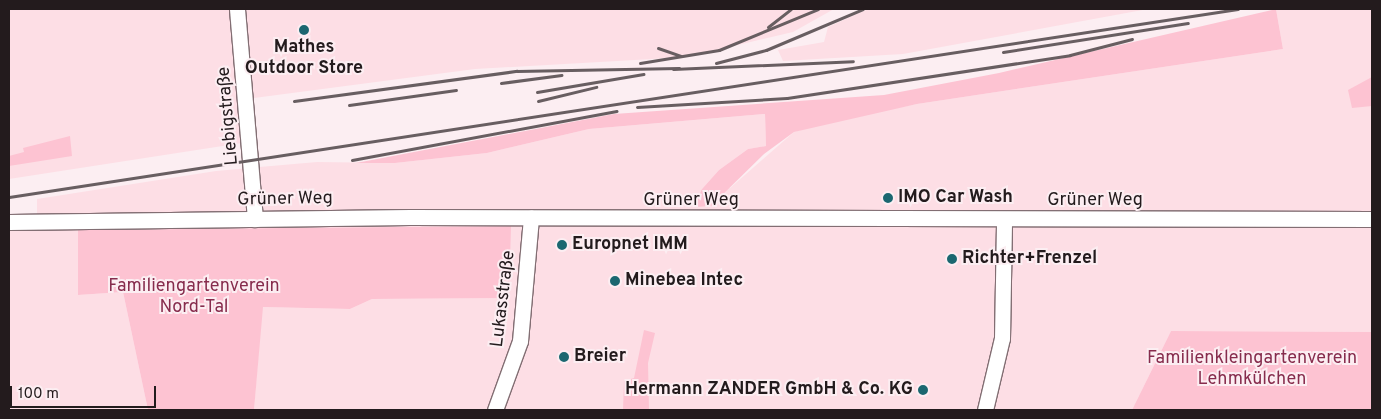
<!DOCTYPE html>
<html>
<head>
<meta charset="utf-8">
<style>
	body { margin:0 }
	#map { position:relative; width:1381px; height:419px; overflow:hidden; background:#fceef2; font-family:Overpass,sans-serif }
	div>[style] { position:absolute }
	[style*='--x'] { left:calc(var(--x)*1px); top:calc(var(--y)*1px); width:calc(var(--w)*1px); rotate:calc(var(--a)*1deg) }
	.built>* { inset:0; background:#fddee5 }
	.green>* { inset:0; background:#fdc3d2 }
	.roads { filter:drop-shadow(1px 0 #826e73) drop-shadow(-1px 0 #826e73) drop-shadow(0 1px #826e73) drop-shadow(0 -1px #826e73) }
	.minor>* { height:15px; margin:-7.5px; padding:0 7.5px; transform-origin:7.5px; border-radius:7.5px; background:#fff }
	.rail>* { height:3px; margin:-1.5px; padding:0 1.5px; transform-origin:1.5px; border-radius:1.5px; background:#685e61 }
	.dots>* { width:14px; height:14px; translate:-50% -50%; box-sizing:border-box; border:2px solid #fceef2; border-radius:50% }
	span { translate:-50% -50%; white-space:nowrap; text-align:center; line-height:1.15; -webkit-text-stroke:4px #fceef2; paint-order:stroke }
	.poi-label { font-size:18px; color:#231b1d; font-weight:700 }
	.left { translate:0 -50%; text-align:left }
	.right { translate:-100% -50%; text-align:right }
	.street-label { font-size:18px; color:#231b1d }
	.park-label { font-size:18px; color:#872c4d }
	.frame { position:absolute; inset:0; border:10px solid #231b1d; pointer-events:none }
	.scale { position:absolute; left:10px; top:386px; width:146px; height:22px; box-sizing:border-box; border:2px solid #231b1d; border-top:0; padding-left:6px; font-size:15px; line-height:18px; white-space:nowrap; color:#231b1d; -webkit-text-stroke:4px #fceef2; paint-order:stroke }
</style>
</head>
<body>
<div id="map">
	<div class="built">
		<div style="clip-path:polygon(9px 9px,834px 9px,793px 32px,687px 57px,475px 69px,238px 100px,242px 143px,9px 179px)"></div>
		<div style="clip-path:polygon(868px 9px,1148px 9px,903px 54px,783px 61px,778px 50px,824px 42px,828px 27px)"></div>
		<div style="clip-path:polygon(1276px 9px,1372px 9px,1372px 332px,1171px 331px,1132px 410px,254px 410px,262px 307px,350px 309px,372px 299px,508px 298px,510px 226px,78px 230px,78px 295px,123px 292px,148px 410px,9px 410px,9px 231px,37px 230px,37px 199px,216px 171px,317px 162px,395px 163px,487px 153px,589px 129px,765px 114px,766px 146px,748px 149px,719px 170px,702px 189px,730px 188px,794px 132px,822px 123px,917px 104px,1283px 49px)"></div>
	</div>
	<div class="green">
		<div style="clip-path:polygon(1276px 9px,1283px 49px,917px 104px,794px 132px,764px 154px,711px 206px,694px 207px,702px 189px,719px 170px,748px 149px,766px 146px,765px 114px,589px 129px,487px 153px,395px 163px,356px 163px,614px 114px,884px 95px,999px 73px)"></div>
		<div style="clip-path:polygon(1372px 77px,1372px 106px,1352px 108px,1348px 90px)"></div>
		<div style="clip-path:polygon(70px 136px,72px 156px,9px 166px,9px 156px,24px 152px,23px 148px)"></div>
		<div style="clip-path:polygon(511px 226px,509px 298px,372px 299px,350px 309px,263px 307px,254px 410px,148px 410px,123px 292px,78px 295px,78px 230px)"></div>
		<div style="clip-path:polygon(644px 330px,655px 333px,648px 363px,649px 410px,623px 410px,624px 381px,634px 378px)"></div>
		<div style="clip-path:polygon(1171px 331px,1372px 332px,1372px 410px,1132px 410px)"></div>
	</div>
	<div class="roads">
		<div class="minor">
			<div style="--x:237;--y:9;--w:211;--a:85.1"></div>
			<div style="--x:9;--y:222;--w:401;--a:-0.7"></div>
			<div style="--x:410;--y:217;--w:962;--a:0.12"></div>
			<div style="--x:495;--y:410;--w:73;--a:-70.1"></div>
			<div style="--x:520;--y:341;--w:124;--a:-84.9"></div>
			<div style="--x:985;--y:410;--w:74;--a:-76.7"></div>
			<div style="--x:1002;--y:338;--w:118;--a:-89"></div>
		</div>
	</div>
	<div class="rail">
		<div style="--x:768;--y:27;--w:29;--a:-38"></div>
		<div style="--x:658;--y:48;--w:24;--a:19"></div>
		<div style="--x:1003;--y:52;--w:187;--a:-8.9"></div>
		<div style="--x:640;--y:63;--w:80;--a:-9.3"></div>
		<div style="--x:719;--y:50;--w:107;--a:-22.5"></div>
		<div style="--x:716;--y:63;--w:52;--a:-14.6"></div>
		<div style="--x:766;--y:50;--w:105;--a:-22.9"></div>
		<div style="--x:673;--y:69;--w:180;--a:-2.5"></div>
		<div style="--x:501;--y:83;--w:61;--a:-7.6"></div>
		<div style="--x:537;--y:92;--w:108;--a:-9.6"></div>
		<div style="--x:294;--y:101;--w:225;--a:-7.7"></div>
		<div style="--x:517;--y:71;--w:162;--a:-1.1"></div>
		<div style="--x:538;--y:101;--w:60;--a:-13.6"></div>
		<div style="--x:349;--y:105;--w:108;--a:-8"></div>
		<div style="--x:637;--y:107;--w:150;--a:-3.4"></div>
		<div style="--x:787;--y:98;--w:286;--a:-8.6"></div>
		<div style="--x:1070;--y:55;--w:64;--a:-14.5"></div>
		<div style="--x:352;--y:160;--w:269;--a:-10.5"></div>
		<div style="--x:9;--y:197;--w:1243;--a:-8.7"></div>
	</div>
	<div class="dots">
		<div style="left:304px;top:30px;background:#1b6770"></div>
		<div style="left:888px;top:198px;background:#1b6770"></div>
		<div style="left:562px;top:245px;background:#1b6770"></div>
		<div style="left:952px;top:259px;background:#1b6770"></div>
		<div style="left:615px;top:281px;background:#1b6770"></div>
		<div style="left:564px;top:357px;background:#1b6770"></div>
		<div style="left:923px;top:390px;background:#1b6770"></div>
	</div>
	<div class="poi-label">
		<span style="left:304px;top:59px">Mathes<br>Outdoor Store</span>
		<span class="left" style="left:898px;top:198px">IMO Car Wash</span>
		<span class="left" style="left:572px;top:245px">Europnet IMM</span>
		<span class="left" style="left:962px;top:259px">Richter+Frenzel</span>
		<span class="left" style="left:625px;top:281px">Minebea Intec</span>
		<span class="left" style="left:574px;top:357px">Breier</span>
		<span class="right" style="left:913px;top:390px">Hermann ZANDER GmbH &amp; Co. KG</span>
	</div>
	<div class="street-label">
		<span style="left:229px;top:116px;rotate:-95deg">Liebigstraße</span>
		<span style="left:285px;top:200px;rotate:-1deg">Grüner Weg</span>
		<span style="left:691px;top:201px">Grüner Weg</span>
		<span style="left:1095px;top:201px">Grüner Weg</span>
		<span style="left:504px;top:299px;rotate:-83deg">Lukasstraße</span>
	</div>
	<div class="park-label">
		<span style="left:194px;top:298px">Familiengartenverein<br>Nord-Tal</span>
		<span style="left:1252px;top:370px">Familienkleingartenverein<br>Lehmkülchen</span>
	</div>
	<div class="frame"></div>
	<div class="scale">100 m</div>
</div>
</body>
</html>
